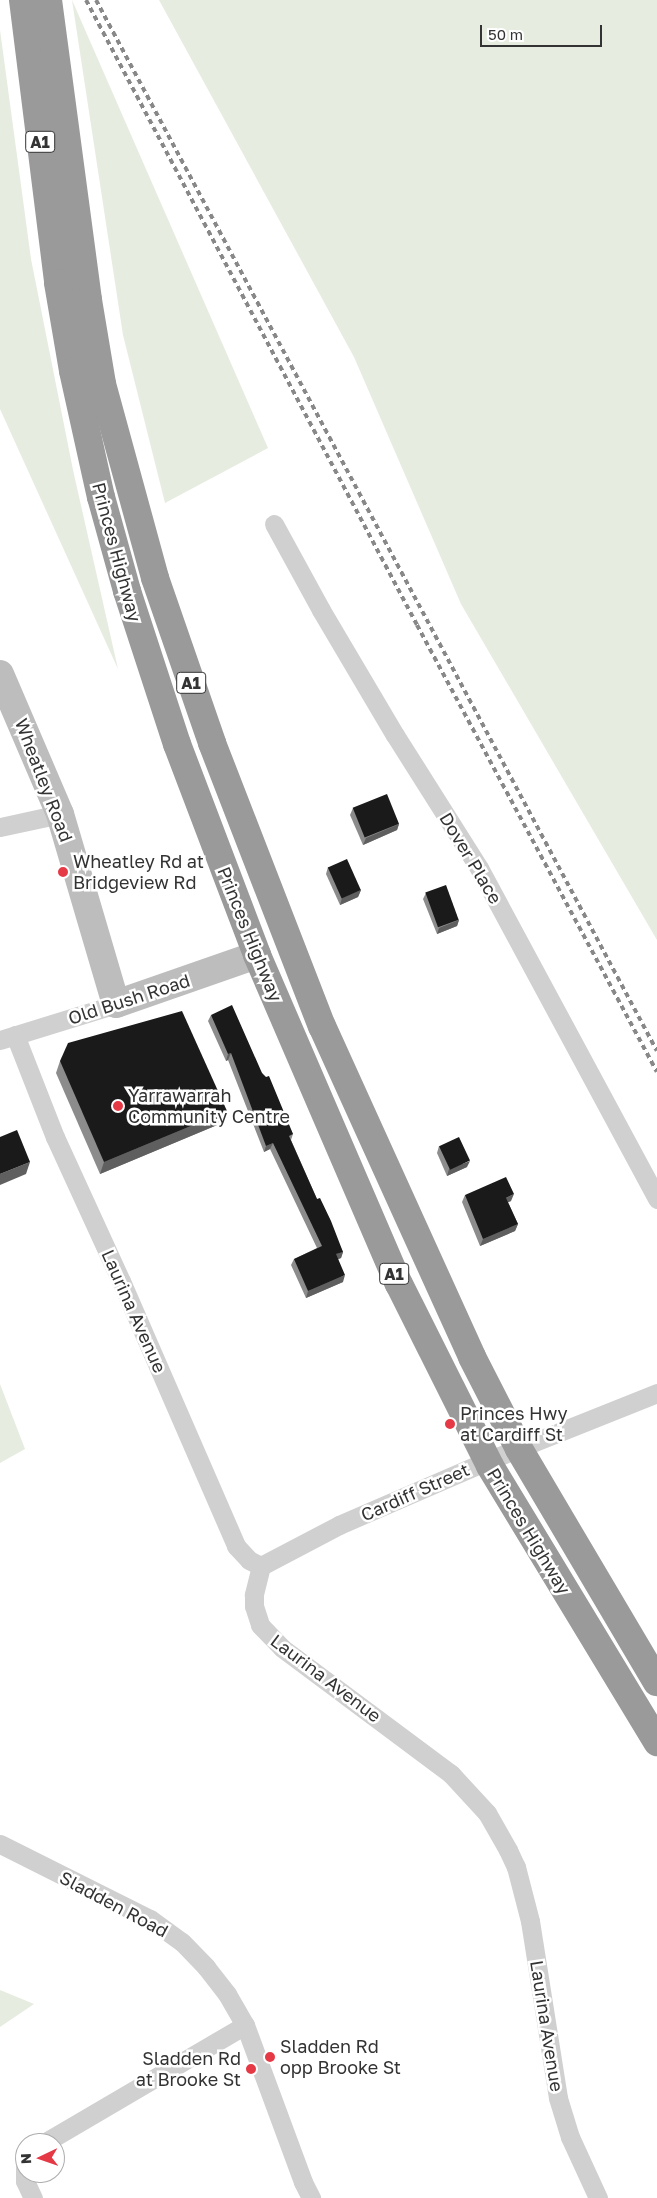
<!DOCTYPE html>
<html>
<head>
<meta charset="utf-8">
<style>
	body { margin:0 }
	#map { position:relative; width:657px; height:2198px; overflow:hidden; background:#fff; font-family:"Golos Text",sans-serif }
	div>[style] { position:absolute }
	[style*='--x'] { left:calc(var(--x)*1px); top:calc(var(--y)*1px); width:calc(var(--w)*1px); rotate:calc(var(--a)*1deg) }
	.green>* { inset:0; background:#e6ecdf }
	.street>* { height:19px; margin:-9.5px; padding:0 9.5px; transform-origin:9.5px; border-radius:9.5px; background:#d0d0d0 }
	.secondary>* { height:28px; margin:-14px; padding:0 14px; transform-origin:14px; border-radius:14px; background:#bdbdbd }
	.highway>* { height:28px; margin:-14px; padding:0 14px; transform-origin:14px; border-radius:14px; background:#9a9a9a }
	.rail>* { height:4px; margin-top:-2px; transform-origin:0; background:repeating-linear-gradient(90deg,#888 0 5px,transparent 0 9px) }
	.wall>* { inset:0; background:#8c8c8c }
	.shaded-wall>* { inset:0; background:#5f5f5f }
	.building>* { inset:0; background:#1a1a1a; transform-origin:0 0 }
	.dots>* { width:14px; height:14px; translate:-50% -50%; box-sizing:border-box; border:2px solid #fff; border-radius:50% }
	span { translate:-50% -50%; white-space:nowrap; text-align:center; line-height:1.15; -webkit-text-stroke:5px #fff; paint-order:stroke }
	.shield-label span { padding:1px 4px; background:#fff; border:1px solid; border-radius:4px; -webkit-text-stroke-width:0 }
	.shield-label { font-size:16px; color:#333; font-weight:700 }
	.street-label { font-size:18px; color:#333 }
	.poi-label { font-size:18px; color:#333 }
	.left { translate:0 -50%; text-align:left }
	.right { translate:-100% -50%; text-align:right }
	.north { position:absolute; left:15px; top:2133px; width:50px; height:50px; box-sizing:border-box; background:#fff; border:1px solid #adadad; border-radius:50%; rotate:267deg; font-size:14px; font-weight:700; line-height:20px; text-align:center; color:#333 }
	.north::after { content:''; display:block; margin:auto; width:18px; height:22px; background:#e63946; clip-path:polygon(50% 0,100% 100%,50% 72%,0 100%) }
	.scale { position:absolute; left:480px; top:25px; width:122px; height:22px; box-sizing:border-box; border:2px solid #333; border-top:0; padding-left:6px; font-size:15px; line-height:18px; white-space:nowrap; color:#333; -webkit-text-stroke:4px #fff; paint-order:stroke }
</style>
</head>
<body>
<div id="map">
	<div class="green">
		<div style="clip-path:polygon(72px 0,268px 448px,165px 503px,123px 335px)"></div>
		<div style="clip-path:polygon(159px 0,657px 0,657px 940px,461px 604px,354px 357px)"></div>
		<div style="clip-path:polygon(0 30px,31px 259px,73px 470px,118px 669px,0 409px)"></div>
		<div style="clip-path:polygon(0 1384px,25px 1449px,0 1463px)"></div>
		<div style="clip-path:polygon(0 1990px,34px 2004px,0 2027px)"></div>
	</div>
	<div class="street">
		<div style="--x:274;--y:524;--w:98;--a:61.3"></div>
		<div style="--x:321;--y:610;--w:145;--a:59.4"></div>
		<div style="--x:395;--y:735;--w:157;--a:57.7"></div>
		<div style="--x:479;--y:868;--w:376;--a:61.7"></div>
		<div style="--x:0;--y:827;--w:61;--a:-12.2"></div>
		<div style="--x:15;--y:1035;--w:110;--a:68.6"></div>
		<div style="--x:55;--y:1137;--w:158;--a:65.4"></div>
		<div style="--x:121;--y:1281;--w:289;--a:66.5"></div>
		<div style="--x:236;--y:1546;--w:19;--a:47"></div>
		<div style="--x:249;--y:1560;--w:13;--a:27"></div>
		<div style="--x:261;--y:1566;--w:30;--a:104"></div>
		<div style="--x:254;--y:1595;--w:11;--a:90"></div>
		<div style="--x:254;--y:1606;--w:20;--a:72"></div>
		<div style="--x:260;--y:1625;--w:32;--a:46"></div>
		<div style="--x:282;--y:1648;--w:211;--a:36.7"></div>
		<div style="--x:451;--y:1774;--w:53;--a:47.3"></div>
		<div style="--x:487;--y:1813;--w:43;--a:60.4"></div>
		<div style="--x:508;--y:1850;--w:19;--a:65"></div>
		<div style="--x:516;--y:1867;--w:56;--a:75.5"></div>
		<div style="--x:530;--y:1921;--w:179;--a:81"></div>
		<div style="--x:558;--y:2098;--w:41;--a:72.9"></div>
		<div style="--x:570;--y:2137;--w:67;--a:65.3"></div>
		<div style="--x:0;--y:1040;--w:121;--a:-17.2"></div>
		<div style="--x:261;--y:1566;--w:88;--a:-27.7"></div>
		<div style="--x:339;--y:1525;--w:161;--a:-23.4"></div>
		<div style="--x:487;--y:1461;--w:183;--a:-21.8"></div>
		<div style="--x:0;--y:1844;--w:168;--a:26.6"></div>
		<div style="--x:150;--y:1919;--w:39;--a:36"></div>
		<div style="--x:182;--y:1942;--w:35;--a:46"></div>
		<div style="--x:206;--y:1967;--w:34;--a:52"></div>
		<div style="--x:227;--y:1994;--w:36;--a:60"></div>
		<div style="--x:245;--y:2025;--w:167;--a:69.7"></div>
		<div style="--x:303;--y:2182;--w:18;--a:63"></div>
		<div style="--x:44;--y:2143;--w:233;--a:-30.4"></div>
		<div style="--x:25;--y:2167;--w:14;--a:90"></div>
		<div style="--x:25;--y:2181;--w:19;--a:65"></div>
	</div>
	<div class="secondary">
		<div style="--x:0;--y:674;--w:152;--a:66.8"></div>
		<div style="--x:60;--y:814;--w:198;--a:73.6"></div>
		<div style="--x:116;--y:1004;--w:149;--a:-19.2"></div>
	</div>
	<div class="highway">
		<div style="--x:23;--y:0;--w:285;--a:82.9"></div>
		<div style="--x:58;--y:283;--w:89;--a:80.3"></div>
		<div style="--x:73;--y:371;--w:129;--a:77.5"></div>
		<div style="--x:101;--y:497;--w:98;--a:74.5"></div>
		<div style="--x:127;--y:591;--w:161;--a:71.9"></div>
		<div style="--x:177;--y:744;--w:226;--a:69.2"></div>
		<div style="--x:257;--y:955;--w:358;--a:66.7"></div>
		<div style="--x:399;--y:1284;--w:203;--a:63.4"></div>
		<div style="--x:490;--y:1466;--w:323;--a:58.8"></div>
		<div style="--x:48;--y:0;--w:303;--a:82.4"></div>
		<div style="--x:88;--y:300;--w:85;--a:80.5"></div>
		<div style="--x:102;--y:384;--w:201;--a:74.7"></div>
		<div style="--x:155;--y:578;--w:175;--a:70.9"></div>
		<div style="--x:212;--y:743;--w:304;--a:68.8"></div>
		<div style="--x:322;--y:1026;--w:363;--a:65.6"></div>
		<div style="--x:472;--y:1357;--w:103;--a:62.9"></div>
		<div style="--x:519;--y:1449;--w:271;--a:59.4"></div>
	</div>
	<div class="rail">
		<div style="--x:86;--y:0;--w:707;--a:62.09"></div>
		<div style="--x:417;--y:625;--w:507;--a:61.77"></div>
		<div style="--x:96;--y:0;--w:1191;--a:61.91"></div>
	</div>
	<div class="wall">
		<div style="clip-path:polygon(353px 808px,399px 824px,397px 830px,363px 845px,350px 815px)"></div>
		<div style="clip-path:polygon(328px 867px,361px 890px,358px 897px,340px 905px,326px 874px)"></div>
		<div style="clip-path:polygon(426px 893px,459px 920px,457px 926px,437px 934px,423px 899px)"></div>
		<div style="clip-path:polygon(211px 1015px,262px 1073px,293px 1134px,291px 1140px,317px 1199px,343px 1252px,341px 1258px,338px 1259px,343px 1282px,306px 1298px,291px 1265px,294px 1259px,317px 1248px,270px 1149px,264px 1152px,228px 1060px,226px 1061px,208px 1021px)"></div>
		<div style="clip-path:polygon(60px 1061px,222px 1123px,100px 1174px,56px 1073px)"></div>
		<div style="clip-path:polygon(439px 1146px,467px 1167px,447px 1176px,437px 1153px)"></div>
		<div style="clip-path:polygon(465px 1195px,511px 1201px,508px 1202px,518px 1224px,515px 1231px,480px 1246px,462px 1202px)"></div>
	</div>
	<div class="shaded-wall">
		<div style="clip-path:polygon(399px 824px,397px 830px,363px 845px,366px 838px)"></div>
		<div style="clip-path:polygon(361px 890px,358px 897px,340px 905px,342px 898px)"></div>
		<div style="clip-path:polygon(459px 920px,457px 926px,437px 934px,439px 928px)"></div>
		<div style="clip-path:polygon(231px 1053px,228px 1060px,226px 1061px,228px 1054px)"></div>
		<div style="clip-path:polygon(227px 1111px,222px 1123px,100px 1174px,104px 1162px)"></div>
		<div style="clip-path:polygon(273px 1143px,270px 1149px,264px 1152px,266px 1146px)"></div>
		<div style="clip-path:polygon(470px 1161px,467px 1167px,447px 1176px,449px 1169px)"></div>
		<div style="clip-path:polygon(30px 1162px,26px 1174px,0 1185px,0 1174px)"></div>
		<div style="clip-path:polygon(514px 1194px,511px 1201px,504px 1204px,506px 1198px)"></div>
		<div style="clip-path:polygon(518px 1224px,515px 1231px,480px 1246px,483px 1239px)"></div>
		<div style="clip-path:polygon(343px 1252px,341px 1258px,334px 1261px,336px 1254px)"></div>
		<div style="clip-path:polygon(345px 1275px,343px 1282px,306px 1298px,308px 1291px)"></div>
	</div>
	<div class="building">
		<div style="left:387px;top:794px;width:32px;height:37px;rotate:68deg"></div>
		<div style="left:347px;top:859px;width:34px;height:21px;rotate:66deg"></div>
		<div style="left:446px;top:885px;width:37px;height:22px;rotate:70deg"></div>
		<div style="clip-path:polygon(232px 1005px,262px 1073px,266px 1077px,269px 1076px,293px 1134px,289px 1136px,317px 1199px,320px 1198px,331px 1221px,343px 1252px,336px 1254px,345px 1275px,308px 1291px,294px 1259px,322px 1246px,273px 1143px,266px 1146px,231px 1053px,228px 1054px,211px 1015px)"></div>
		<div style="clip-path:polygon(182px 1011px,227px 1111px,104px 1162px,60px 1061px,68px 1043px)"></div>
		<div style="clip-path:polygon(17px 1130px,30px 1162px,0 1174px,0 1137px)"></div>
		<div style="left:459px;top:1137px;width:26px;height:22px;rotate:65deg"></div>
		<div style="clip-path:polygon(506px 1177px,514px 1194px,506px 1198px,518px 1224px,483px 1239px,465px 1195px)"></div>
	</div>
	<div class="dots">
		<div style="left:63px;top:872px;background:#e63946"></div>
		<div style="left:118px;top:1106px;background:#e63946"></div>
		<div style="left:450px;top:1424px;background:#e63946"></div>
		<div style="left:270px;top:2057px;background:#e63946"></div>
		<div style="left:251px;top:2069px;background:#e63946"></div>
	</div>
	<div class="shield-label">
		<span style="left:40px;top:142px">A1</span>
		<span style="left:191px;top:683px">A1</span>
		<span style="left:394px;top:1274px">A1</span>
	</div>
	<div class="street-label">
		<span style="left:117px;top:552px;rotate:75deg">Princes Highway</span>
		<span style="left:44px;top:780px;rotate:69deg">Wheatley Road</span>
		<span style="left:471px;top:858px;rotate:59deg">Dover Place</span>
		<span style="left:250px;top:934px;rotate:68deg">Princes Highway</span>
		<span style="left:129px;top:999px;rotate:-18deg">Old Bush Road</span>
		<span style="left:134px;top:1311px;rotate:66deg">Laurina Avenue</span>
		<span style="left:415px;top:1492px;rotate:-24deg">Cardiff Street</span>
		<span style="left:529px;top:1531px;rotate:59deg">Princes Highway</span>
		<span style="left:326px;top:1678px;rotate:37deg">Laurina Avenue</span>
		<span style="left:114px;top:1904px;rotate:28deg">Sladden Road</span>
		<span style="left:547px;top:2026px;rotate:81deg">Laurina Avenue</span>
	</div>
	<div class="poi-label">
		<span class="left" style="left:73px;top:872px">Wheatley Rd at<br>Bridgeview Rd</span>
		<span class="left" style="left:128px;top:1106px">Yarrawarrah<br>Community Centre</span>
		<span class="left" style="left:460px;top:1424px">Princes Hwy<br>at Cardiff St</span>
		<span class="left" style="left:280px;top:2057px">Sladden Rd<br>opp Brooke St</span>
		<span class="right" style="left:241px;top:2069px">Sladden Rd<br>at Brooke St</span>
	</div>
	<div class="north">N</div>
	<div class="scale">50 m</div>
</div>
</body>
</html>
